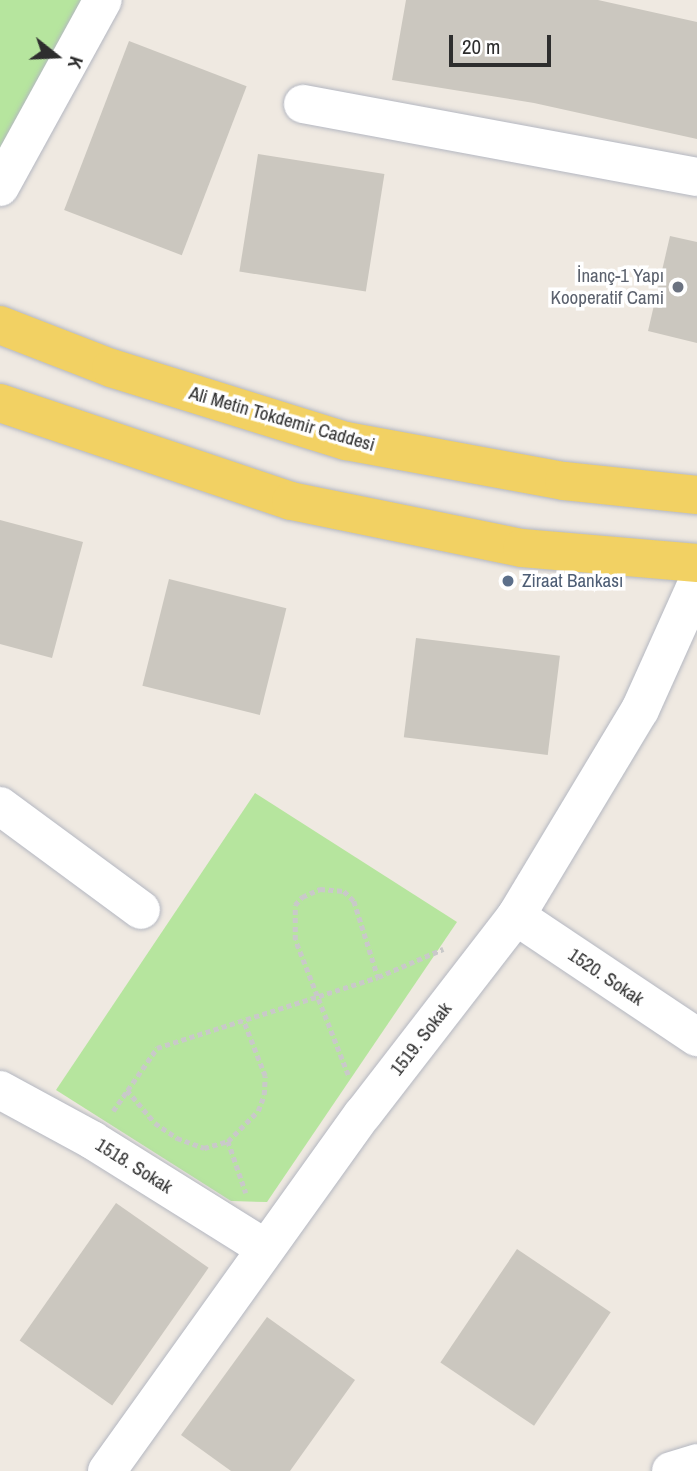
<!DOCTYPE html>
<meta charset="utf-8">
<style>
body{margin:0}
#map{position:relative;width:697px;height:1471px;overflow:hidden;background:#efe9e1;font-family:"Archivo Narrow",sans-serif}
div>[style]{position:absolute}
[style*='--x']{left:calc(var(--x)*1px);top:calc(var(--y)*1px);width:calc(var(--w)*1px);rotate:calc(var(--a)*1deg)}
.green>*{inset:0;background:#b6e59e}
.building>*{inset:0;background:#cbc7bf;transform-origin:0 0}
.path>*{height:4.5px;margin-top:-2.25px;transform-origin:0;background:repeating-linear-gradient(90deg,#c9c9c9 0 5px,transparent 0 8.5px)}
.roads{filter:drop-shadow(0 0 2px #b4b7c1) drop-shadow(0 0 2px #b4b7c1)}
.minor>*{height:38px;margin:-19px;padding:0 19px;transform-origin:19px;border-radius:19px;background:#fff}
.major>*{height:38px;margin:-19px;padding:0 19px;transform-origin:19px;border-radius:19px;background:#f2d163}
.dots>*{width:19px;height:19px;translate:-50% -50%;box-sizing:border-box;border:4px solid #fff;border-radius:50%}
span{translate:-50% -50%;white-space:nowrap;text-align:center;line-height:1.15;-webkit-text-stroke:7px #fff;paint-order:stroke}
.worship-label{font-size:19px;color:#5b616d}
.right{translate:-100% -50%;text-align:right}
.street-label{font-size:19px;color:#2e2e2e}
.service-label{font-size:19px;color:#4e5e75}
.left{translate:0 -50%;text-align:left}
.north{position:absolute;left:21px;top:21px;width:70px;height:70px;-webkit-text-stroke:5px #fff;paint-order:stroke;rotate:108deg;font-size:19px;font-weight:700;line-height:28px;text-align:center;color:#2e2e2e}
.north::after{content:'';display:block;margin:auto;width:24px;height:32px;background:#2e2e2e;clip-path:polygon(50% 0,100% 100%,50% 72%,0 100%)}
.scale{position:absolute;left:449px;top:35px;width:102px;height:32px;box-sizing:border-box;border:4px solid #2e2e2e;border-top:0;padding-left:9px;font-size:21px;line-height:24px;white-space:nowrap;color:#2e2e2e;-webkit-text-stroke:5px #fff;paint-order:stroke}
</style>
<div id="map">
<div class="green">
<div style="clip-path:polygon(0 0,85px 0,0 157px)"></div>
<div style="clip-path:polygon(255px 793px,457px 922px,267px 1202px,231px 1201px,56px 1090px)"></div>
</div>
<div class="building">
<div style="clip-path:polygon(406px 0,598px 0,697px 22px,697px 139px,534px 103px,392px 80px)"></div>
<div style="left:129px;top:41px;width:126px;height:181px;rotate:21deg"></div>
<div style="left:258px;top:154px;width:128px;height:119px;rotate:9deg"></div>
<div style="clip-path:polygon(670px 236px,697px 242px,697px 343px,648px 331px)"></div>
<div style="clip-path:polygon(0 520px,83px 542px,52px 658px,0 644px)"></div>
<div style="left:169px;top:579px;width:121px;height:110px;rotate:14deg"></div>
<div style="left:416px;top:638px;width:145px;height:100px;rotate:7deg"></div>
<div style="left:116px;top:1203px;width:113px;height:168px;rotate:35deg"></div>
<div style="left:517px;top:1249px;width:113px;height:137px;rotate:34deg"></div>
<div style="clip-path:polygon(267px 1317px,355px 1380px,290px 1471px,231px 1471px,181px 1435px)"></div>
</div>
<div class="path">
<div style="--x:348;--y:1075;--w:145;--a:-111.4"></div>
<div style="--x:295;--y:940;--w:35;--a:-90"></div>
<div style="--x:295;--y:905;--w:11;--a:-49"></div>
<div style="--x:302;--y:897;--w:20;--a:-24"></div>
<div style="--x:320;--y:889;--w:24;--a:5"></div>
<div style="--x:344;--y:891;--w:14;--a:45"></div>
<div style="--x:354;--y:901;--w:80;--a:72.5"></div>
<div style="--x:127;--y:1090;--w:43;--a:49.7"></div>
<div style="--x:155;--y:1123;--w:27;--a:34"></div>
<div style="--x:177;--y:1138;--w:29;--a:20"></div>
<div style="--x:204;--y:1148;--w:25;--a:-16"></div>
<div style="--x:228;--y:1141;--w:42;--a:-45"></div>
<div style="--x:258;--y:1111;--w:17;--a:-69"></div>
<div style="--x:264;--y:1095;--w:19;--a:-87"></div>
<div style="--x:265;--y:1076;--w:60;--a:-111.4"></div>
<div style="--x:113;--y:1111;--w:77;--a:-55.1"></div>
<div style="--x:157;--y:1048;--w:232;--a:-17.8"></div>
<div style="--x:378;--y:977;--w:71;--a:-23.3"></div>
<div style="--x:228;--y:1141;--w:55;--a:70.9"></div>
</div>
<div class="roads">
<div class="minor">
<div style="--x:303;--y:104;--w:401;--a:10.5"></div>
<div style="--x:0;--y:187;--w:213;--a:-61.2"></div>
<div style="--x:0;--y:806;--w:175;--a:36.4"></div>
<div style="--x:516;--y:916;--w:218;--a:33.8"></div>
<div style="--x:0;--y:1090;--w:105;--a:28.5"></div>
<div style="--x:92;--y:1140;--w:204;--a:32"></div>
<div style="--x:107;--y:1471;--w:439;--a:-54.4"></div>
<div style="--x:363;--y:1114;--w:250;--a:-52.3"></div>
<div style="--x:516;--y:916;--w:240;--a:-59"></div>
<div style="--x:640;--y:710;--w:139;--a:-65.8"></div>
<div style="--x:671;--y:1471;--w:27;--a:-17"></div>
</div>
<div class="major">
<div style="--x:0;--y:325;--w:119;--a:21.2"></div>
<div style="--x:111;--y:368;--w:246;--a:17.3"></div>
<div style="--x:346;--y:441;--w:222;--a:10.4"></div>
<div style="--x:564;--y:481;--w:134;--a:6"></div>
<div style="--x:0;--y:403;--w:307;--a:18.6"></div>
<div style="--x:291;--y:501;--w:236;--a:11.5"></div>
<div style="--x:522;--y:548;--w:176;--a:4.9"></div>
</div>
</div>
<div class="dots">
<div style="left:678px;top:287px;background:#6b7280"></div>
<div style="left:508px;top:581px;background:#5c6f8a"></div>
</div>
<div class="worship-label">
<span class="right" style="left:664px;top:287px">İnanç-1 Yapı<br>Kooperatif Cami</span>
</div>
<div class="street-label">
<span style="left:282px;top:419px;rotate:16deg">Ali Metin Tokdemir Caddesi</span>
<span style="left:606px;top:977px;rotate:34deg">1520. Sokak</span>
<span style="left:421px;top:1039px;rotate:-52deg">1519. Sokak</span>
<span style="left:134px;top:1166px;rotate:32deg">1518. Sokak</span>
</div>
<div class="service-label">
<span class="left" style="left:522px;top:581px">Ziraat Bankası</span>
</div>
<div class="north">K</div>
<div class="scale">20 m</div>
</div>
